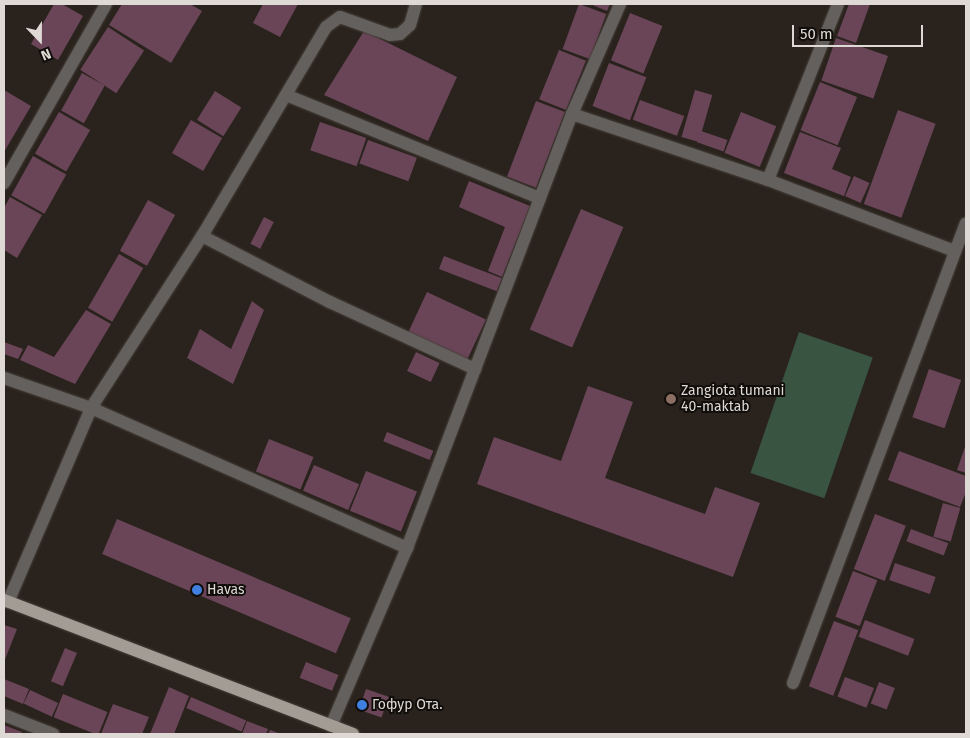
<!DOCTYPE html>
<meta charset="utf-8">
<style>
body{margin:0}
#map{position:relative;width:970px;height:738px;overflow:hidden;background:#2a231d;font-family:"Fira Sans",sans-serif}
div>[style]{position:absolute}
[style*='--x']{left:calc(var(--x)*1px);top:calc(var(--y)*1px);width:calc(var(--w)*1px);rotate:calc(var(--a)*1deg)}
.green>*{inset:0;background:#395542;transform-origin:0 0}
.building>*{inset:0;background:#6a4558;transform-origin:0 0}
.roads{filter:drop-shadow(0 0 1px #47403a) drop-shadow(0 0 1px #47403a)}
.minor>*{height:12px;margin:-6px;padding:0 6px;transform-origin:6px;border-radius:6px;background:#63605d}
.major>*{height:12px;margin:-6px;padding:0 6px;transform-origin:6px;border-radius:6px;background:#a39c95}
.dots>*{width:14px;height:14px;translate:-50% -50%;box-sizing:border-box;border:2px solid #100d0a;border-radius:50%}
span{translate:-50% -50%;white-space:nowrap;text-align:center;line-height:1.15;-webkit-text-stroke:4px #100d0a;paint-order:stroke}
.poi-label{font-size:14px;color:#ded9d5}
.left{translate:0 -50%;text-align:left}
.frame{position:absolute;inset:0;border:5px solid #ded9d5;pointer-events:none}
.north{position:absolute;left:15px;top:15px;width:50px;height:50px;-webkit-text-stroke:4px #100d0a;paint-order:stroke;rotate:158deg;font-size:14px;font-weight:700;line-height:20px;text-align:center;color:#ded9d5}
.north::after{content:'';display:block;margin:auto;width:18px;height:22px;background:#ded9d5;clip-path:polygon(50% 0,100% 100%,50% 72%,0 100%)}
.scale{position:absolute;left:792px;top:25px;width:131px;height:22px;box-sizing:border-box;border:2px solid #ded9d5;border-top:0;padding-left:6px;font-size:15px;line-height:18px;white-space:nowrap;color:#ded9d5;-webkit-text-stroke:4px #100d0a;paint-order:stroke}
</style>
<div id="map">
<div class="green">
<div style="left:799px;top:332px;width:78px;height:149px;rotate:19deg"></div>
</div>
<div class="building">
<div style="clip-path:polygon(54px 4px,62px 4px,83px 16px,58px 60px,31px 44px)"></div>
<div style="clip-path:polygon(122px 4px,190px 4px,202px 11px,171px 63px,109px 25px)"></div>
<div style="clip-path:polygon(263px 4px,298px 4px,280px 37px,253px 23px)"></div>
<div style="left:579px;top:4px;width:29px;height:48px;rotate:20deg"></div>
<div style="clip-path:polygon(590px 4px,610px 4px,607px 11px)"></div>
<div style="clip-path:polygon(849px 4px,870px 4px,856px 43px,837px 36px)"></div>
<div style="left:630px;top:13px;width:35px;height:51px;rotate:22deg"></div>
<div style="left:108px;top:27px;width:43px;height:51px;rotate:33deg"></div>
<div style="clip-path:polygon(364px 31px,457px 77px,428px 141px,324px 95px)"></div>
<div style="left:836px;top:38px;width:55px;height:45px;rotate:19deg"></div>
<div style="left:559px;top:50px;width:29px;height:53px;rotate:22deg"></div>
<div style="left:609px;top:63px;width:40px;height:46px;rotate:21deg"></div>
<div style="left:82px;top:73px;width:26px;height:43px;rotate:29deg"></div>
<div style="left:820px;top:82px;width:40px;height:52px;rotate:22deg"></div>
<div style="clip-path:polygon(4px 90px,31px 106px,4px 152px)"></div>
<div style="left:695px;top:90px;width:18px;height:49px;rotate:16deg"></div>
<div style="left:215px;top:91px;width:31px;height:34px;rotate:32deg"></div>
<div style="left:640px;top:100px;width:47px;height:21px;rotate:20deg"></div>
<div style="left:536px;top:101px;width:31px;height:81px;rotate:21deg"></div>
<div style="left:898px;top:110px;width:40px;height:100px;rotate:20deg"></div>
<div style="left:59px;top:112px;width:36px;height:48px;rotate:30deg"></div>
<div style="left:741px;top:112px;width:38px;height:44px;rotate:22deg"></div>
<div style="left:191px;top:120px;width:36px;height:38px;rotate:30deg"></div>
<div style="left:320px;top:122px;width:49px;height:30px;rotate:19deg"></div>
<div style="left:701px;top:131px;width:28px;height:12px;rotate:19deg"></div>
<div style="clip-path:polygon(800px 132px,841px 148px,832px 169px,851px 177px,844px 196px,784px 173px)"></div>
<div style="left:368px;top:140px;width:52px;height:25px;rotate:20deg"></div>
<div style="left:33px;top:156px;width:38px;height:45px;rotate:29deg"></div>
<div style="left:854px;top:176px;width:17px;height:22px;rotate:24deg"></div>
<div style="clip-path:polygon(469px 181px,530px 206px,502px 277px,488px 271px,505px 227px,459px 207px)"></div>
<div style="clip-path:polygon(10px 197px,42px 215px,17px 258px,4px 250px,4px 208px)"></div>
<div style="left:148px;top:200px;width:31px;height:58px;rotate:29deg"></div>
<div style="left:581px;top:209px;width:46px;height:131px;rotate:23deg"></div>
<div style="left:264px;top:217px;width:11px;height:30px;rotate:27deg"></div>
<div style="left:119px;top:254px;width:28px;height:62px;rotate:30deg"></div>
<div style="left:444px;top:256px;width:62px;height:14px;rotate:21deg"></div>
<div style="left:427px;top:292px;width:65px;height:46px;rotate:25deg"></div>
<div style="clip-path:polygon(252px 301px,264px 310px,233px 384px,187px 358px,200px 329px,231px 349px)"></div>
<div style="clip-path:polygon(86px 310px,111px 324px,75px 384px,20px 360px,28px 345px,54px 357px)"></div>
<div style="clip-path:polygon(4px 342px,23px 349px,18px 359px,4px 354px)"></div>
<div style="left:416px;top:352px;width:26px;height:21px;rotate:25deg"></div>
<div style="left:929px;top:369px;width:34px;height:51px;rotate:19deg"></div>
<div style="clip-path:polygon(588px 386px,633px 402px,605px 478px,705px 514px,715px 487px,760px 503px,733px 577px,477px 484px,494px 437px,561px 461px)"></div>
<div style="left:387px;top:432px;width:50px;height:10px;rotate:22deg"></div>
<div style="left:269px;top:439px;width:48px;height:35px;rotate:22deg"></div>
<div style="clip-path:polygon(966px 444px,966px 473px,957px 470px)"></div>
<div style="clip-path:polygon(899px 451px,966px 476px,966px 492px,960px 507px,888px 480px)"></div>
<div style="left:314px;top:465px;width:49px;height:28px;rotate:23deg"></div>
<div style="left:366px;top:471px;width:55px;height:43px;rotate:22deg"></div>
<div style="left:943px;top:503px;width:18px;height:35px;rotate:16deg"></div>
<div style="left:875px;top:514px;width:33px;height:59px;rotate:21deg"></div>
<div style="left:117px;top:519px;width:254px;height:38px;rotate:23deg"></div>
<div style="left:911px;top:529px;width:40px;height:13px;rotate:21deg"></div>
<div style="left:895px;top:563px;width:43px;height:18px;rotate:19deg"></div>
<div style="left:853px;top:571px;width:26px;height:49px;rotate:21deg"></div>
<div style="left:865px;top:620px;width:53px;height:18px;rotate:21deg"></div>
<div style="left:834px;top:621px;width:26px;height:70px;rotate:21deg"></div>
<div style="clip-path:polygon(4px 625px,17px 629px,4px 662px)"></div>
<div style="left:65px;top:648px;width:13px;height:36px;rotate:23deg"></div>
<div style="left:306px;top:662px;width:35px;height:17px;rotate:22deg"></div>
<div style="left:845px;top:677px;width:31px;height:21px;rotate:21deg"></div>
<div style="clip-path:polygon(4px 679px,29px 689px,23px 704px,4px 696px)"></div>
<div style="left:879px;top:682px;width:17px;height:23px;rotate:21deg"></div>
<div style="clip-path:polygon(169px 687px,189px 696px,174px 734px,150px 734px)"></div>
<div style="left:366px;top:689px;width:24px;height:22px;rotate:19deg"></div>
<div style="left:30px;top:690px;width:31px;height:15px;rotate:25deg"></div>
<div style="left:63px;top:694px;width:48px;height:25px;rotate:22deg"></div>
<div style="left:191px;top:697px;width:60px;height:12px;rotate:23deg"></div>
<div style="clip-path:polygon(113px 704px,149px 717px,142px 734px,101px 734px)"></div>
<div style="clip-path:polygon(247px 721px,268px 729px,266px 734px,242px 734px)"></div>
<div style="clip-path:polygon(4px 725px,22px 732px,21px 734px,4px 734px)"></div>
<div style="clip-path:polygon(270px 730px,281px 734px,268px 734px)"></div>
</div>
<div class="roads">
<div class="minor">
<div style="--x:286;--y:95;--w:274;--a:22.1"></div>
<div style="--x:572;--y:114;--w:207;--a:18.6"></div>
<div style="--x:768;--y:180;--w:200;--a:20.8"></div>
<div style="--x:768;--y:180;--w:189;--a:-68.3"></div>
<div style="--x:4;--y:183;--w:206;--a:-60.3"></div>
<div style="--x:202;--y:236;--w:144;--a:27.3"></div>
<div style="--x:330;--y:302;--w:160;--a:24.8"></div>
<div style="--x:4;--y:378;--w:92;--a:19"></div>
<div style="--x:91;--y:408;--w:346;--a:23.9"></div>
<div style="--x:8;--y:602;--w:211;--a:-66.8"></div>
<div style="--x:91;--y:408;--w:205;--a:-57.2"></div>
<div style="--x:202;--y:236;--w:243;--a:-59.3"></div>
<div style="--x:326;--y:27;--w:17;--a:-36"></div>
<div style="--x:340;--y:17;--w:53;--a:19.8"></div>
<div style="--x:390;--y:35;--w:10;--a:-6"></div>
<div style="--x:400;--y:34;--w:13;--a:-42"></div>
<div style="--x:410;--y:25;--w:22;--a:-74"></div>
<div style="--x:793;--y:683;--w:491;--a:-69.4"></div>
<div style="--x:4;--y:715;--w:53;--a:21.2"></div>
<div style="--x:331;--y:726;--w:194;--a:-66.9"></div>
<div style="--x:407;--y:548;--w:464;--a:-69.2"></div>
<div style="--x:572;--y:114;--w:120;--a:-66.4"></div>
</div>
<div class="major">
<div style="--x:4;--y:600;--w:374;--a:21"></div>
</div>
</div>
<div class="dots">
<div style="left:671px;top:399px;background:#8d6e63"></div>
<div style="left:197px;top:590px;background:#3f7fe0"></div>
<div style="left:362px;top:705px;background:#3f7fe0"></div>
</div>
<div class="poi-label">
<span class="left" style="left:681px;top:399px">Zangiota tumani<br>40-maktab</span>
<span class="left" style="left:207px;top:590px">Havas</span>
<span class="left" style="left:372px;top:705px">Гофур Ота.</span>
</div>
<div class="frame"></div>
<div class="north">N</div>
<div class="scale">50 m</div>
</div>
